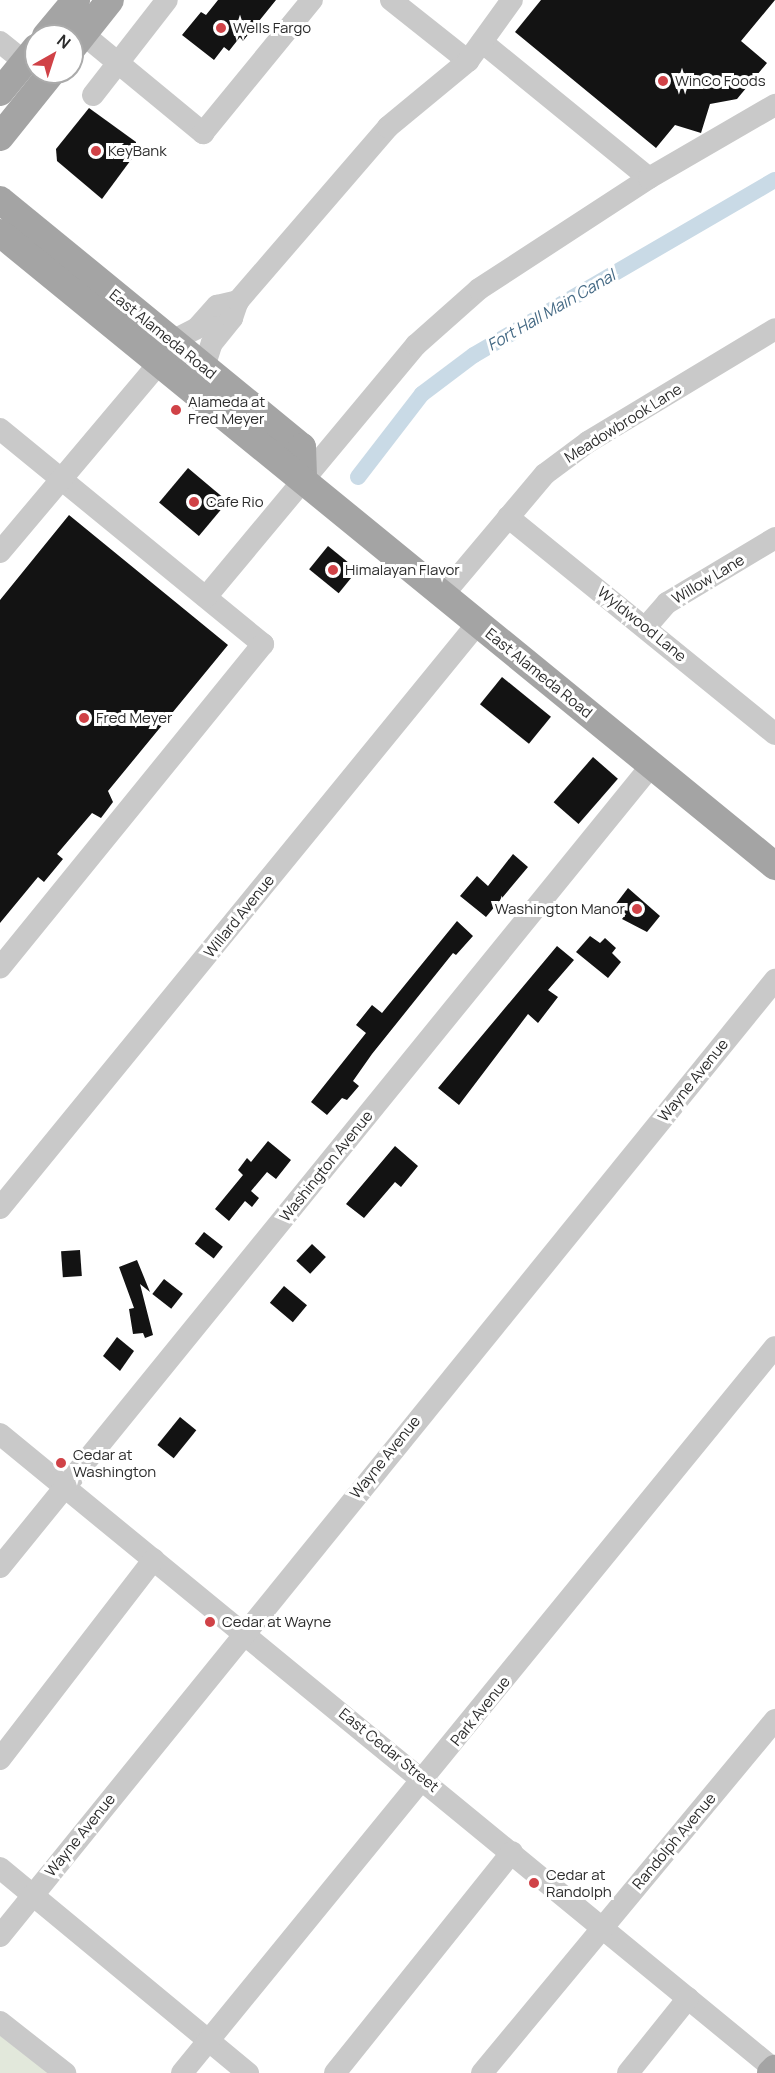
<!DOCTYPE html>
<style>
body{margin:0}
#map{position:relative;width:775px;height:2073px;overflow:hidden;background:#fff;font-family:Manrope,sans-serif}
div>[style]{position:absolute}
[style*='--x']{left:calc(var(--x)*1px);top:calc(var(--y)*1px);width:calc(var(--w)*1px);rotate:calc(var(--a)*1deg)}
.green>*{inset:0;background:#e2e8db}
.canal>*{height:16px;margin:-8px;padding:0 8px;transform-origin:8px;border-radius:8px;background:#c9dae6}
.building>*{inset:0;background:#131313;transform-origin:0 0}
.minor>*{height:22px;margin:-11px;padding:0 11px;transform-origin:11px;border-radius:11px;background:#c9c9c9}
.major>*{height:28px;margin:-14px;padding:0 14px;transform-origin:14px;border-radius:14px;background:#a4a4a4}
.dots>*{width:16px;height:16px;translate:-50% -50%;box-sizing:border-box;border:3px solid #fff;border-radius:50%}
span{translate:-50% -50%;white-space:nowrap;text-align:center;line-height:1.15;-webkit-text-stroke:6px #fff;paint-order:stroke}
.poi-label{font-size:15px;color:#2c2c2c}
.left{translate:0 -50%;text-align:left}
.right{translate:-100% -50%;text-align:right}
.street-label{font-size:15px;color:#2c2c2c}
.water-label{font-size:16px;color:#446984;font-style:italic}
.north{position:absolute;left:24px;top:24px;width:60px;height:60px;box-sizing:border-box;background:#fff;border:2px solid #ababab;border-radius:50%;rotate:39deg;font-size:16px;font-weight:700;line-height:24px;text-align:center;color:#2c2c2c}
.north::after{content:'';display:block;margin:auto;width:21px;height:27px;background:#d04247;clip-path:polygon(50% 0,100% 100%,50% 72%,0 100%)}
</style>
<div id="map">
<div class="green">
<div style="clip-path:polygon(0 2029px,53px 2073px,0 2073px)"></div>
</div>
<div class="canal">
<div style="--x:358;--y:477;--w:105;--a:-52.4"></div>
<div style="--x:422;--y:394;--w:65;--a:-36.9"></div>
<div style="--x:474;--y:355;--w:348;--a:-30.2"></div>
</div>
<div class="building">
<div style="clip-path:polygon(218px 0,276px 0,243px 41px,240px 37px,229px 51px,224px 47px,214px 60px,182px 35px,201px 12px,206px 15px)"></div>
<div style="clip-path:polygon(541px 0,775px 0,741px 41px,767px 63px,737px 99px,710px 104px,701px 133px,675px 125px,656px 148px,515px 32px)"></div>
<div style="clip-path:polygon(89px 108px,136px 142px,136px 153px,102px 199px,57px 161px,56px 149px)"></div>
<div style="left:188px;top:468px;width:52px;height:45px;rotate:40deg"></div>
<div style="clip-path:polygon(69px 515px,228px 645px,108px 791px,113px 802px,101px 818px,92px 813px,57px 854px,63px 859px,44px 882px,38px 877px,0 923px,0 600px)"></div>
<div style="left:328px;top:546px;width:38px;height:30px;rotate:39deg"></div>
<div style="left:502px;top:677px;width:63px;height:35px;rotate:39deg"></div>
<div style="left:593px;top:757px;width:33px;height:60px;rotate:41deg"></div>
<div style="clip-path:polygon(513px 854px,528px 867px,486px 917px,460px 896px,477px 876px,488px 886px)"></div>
<div style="clip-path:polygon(628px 888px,660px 916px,647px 932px,622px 919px,626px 914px,615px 905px)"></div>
<div style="clip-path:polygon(457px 921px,473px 936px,456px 955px,453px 953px,372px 1054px,353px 1081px,359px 1086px,347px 1100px,342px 1098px,327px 1115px,311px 1102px,366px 1033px,356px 1025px,372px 1005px,382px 1013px)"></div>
<div style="clip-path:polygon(590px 936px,600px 943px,605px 938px,616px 948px,612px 953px,621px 962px,608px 978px,576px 952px)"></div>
<div style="clip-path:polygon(557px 946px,574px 960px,548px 990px,558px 997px,538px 1023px,528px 1014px,459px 1105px,438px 1088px)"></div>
<div style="clip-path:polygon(268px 1141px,291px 1160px,276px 1179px,267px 1172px,251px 1191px,259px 1198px,252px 1207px,245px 1201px,229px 1221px,215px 1209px,243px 1175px,238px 1170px,247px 1158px,251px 1162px)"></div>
<div style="clip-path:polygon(395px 1146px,418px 1166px,401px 1187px,395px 1182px,364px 1218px,346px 1204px)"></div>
<div style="left:204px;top:1232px;width:24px;height:15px;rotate:38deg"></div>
<div style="left:312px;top:1244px;width:19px;height:23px;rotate:43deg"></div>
<div style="left:80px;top:1250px;width:26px;height:19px;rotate:86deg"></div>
<div style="clip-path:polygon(137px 1260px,150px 1292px,140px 1284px,153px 1335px,145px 1338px,143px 1333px,133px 1334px,129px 1309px,134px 1308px,119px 1267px)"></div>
<div style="left:164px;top:1279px;width:24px;height:19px;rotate:38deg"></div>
<div style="left:284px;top:1286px;width:30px;height:22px;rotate:40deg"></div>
<div style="clip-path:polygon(117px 1337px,134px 1351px,120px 1371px,103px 1356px)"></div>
<div style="left:180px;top:1417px;width:21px;height:36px;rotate:39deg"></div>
</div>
<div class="minor">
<div style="--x:391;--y:0;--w:98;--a:38.4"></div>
<div style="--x:83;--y:34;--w:156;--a:39.5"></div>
<div style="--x:203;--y:133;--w:172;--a:-50.7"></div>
<div style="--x:0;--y:42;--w:32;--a:39"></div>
<div style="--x:482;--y:42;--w:215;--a:39.2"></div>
<div style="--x:93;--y:95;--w:120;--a:-52.1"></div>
<div style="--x:172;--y:341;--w:28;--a:-27"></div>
<div style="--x:197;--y:328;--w:30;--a:-48"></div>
<div style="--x:217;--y:306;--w:22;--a:-13"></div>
<div style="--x:204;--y:367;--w:25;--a:-72"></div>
<div style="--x:212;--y:343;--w:32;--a:-51"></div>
<div style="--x:232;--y:318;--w:18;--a:-71"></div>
<div style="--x:238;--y:301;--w:230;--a:-49.2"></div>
<div style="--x:388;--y:127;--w:104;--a:-39.5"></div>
<div style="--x:468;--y:61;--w:75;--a:-54.2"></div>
<div style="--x:0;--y:429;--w:340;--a:39.3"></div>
<div style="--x:263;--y:644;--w:417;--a:129.1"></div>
<div style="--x:508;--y:517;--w:344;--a:39.1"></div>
<div style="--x:0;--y:552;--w:248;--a:-49.9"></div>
<div style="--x:443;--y:595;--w:158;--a:-49.9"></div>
<div style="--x:545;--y:474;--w:54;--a:-36.7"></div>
<div style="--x:588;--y:442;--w:218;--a:-31.1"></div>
<div style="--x:206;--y:597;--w:328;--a:-50.2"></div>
<div style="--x:416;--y:345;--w:84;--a:-41.6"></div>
<div style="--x:479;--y:289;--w:203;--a:-33.1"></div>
<div style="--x:649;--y:178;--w:146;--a:-30.1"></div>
<div style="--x:646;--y:627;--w:32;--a:-49"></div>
<div style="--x:667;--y:603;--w:126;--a:-31"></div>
<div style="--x:0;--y:1208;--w:755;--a:-50.75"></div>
<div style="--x:0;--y:1434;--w:1001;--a:39.37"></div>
<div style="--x:0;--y:1567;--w:1032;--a:-50.9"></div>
<div style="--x:0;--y:1759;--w:252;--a:-52.4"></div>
<div style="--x:0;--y:1868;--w:322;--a:39.6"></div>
<div style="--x:0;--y:1936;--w:1231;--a:-50.97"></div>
<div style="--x:0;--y:2022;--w:83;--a:38.1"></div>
<div style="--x:182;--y:2073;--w:937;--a:-50.76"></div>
<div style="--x:335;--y:2073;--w:283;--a:-51.3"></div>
<div style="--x:482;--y:2073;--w:459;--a:-50.3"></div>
<div style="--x:628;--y:2073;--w:96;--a:-51.3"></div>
</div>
<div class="major">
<div style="--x:46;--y:36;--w:47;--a:-50.2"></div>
<div style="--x:72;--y:48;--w:61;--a:-51.6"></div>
<div style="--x:0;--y:92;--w:57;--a:-50.7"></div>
<div style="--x:0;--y:137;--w:83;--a:-51.3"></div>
<div style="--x:0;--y:200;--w:390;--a:39.3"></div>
<div style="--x:302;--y:447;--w:32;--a:88"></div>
<div style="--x:0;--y:233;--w:1001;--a:39.24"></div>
<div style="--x:771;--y:2073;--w:6;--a:-45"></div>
</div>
<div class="dots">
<div style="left:221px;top:28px;background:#d04247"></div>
<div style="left:663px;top:81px;background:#d04247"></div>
<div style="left:96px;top:151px;background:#d04247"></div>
<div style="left:176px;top:410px;background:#d04247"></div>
<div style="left:194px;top:502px;background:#d04247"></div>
<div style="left:333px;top:570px;background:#d04247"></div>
<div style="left:84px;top:718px;background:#d04247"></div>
<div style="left:637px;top:909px;background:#d04247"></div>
<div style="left:61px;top:1463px;background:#d04247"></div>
<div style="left:210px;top:1622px;background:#d04247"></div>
<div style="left:534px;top:1883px;background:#d04247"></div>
</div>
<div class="poi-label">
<span class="left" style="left:233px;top:28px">Wells Fargo</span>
<span class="left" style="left:675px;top:81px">WinCo Foods</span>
<span class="left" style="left:108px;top:151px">KeyBank</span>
<span class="left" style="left:188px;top:410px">Alameda at<br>Fred Meyer</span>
<span class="left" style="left:206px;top:502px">Cafe Rio</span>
<span class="left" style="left:345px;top:570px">Himalayan Flavor</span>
<span class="left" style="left:96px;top:718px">Fred Meyer</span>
<span class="right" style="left:625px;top:909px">Washington Manor</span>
<span class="left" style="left:73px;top:1463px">Cedar at<br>Washington</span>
<span class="left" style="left:222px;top:1622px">Cedar at Wayne</span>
<span class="left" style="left:546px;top:1883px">Cedar at<br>Randolph</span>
</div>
<div class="street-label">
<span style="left:163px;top:334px;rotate:39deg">East Alameda Road</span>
<span style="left:623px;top:423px;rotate:-32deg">Meadowbrook Lane</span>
<span style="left:708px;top:579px;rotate:-31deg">Willow Lane</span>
<span style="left:642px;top:624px;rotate:39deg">Wyldwood Lane</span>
<span style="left:539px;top:673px;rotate:39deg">East Alameda Road</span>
<span style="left:239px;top:916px;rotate:-51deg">Willard Avenue</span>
<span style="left:693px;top:1080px;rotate:-51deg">Wayne Avenue</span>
<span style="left:326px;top:1166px;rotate:-51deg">Washington Avenue</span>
<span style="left:385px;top:1457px;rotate:-51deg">Wayne Avenue</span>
<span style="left:480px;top:1711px;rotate:-51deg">Park Avenue</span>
<span style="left:389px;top:1750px;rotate:39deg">East Cedar Street</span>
<span style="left:80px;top:1835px;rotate:-51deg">Wayne Avenue</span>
<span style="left:674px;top:1841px;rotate:-50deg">Randolph Avenue</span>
</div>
<div class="water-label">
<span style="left:551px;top:310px;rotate:-30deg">Fort Hall Main Canal</span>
</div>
<div class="north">N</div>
</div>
